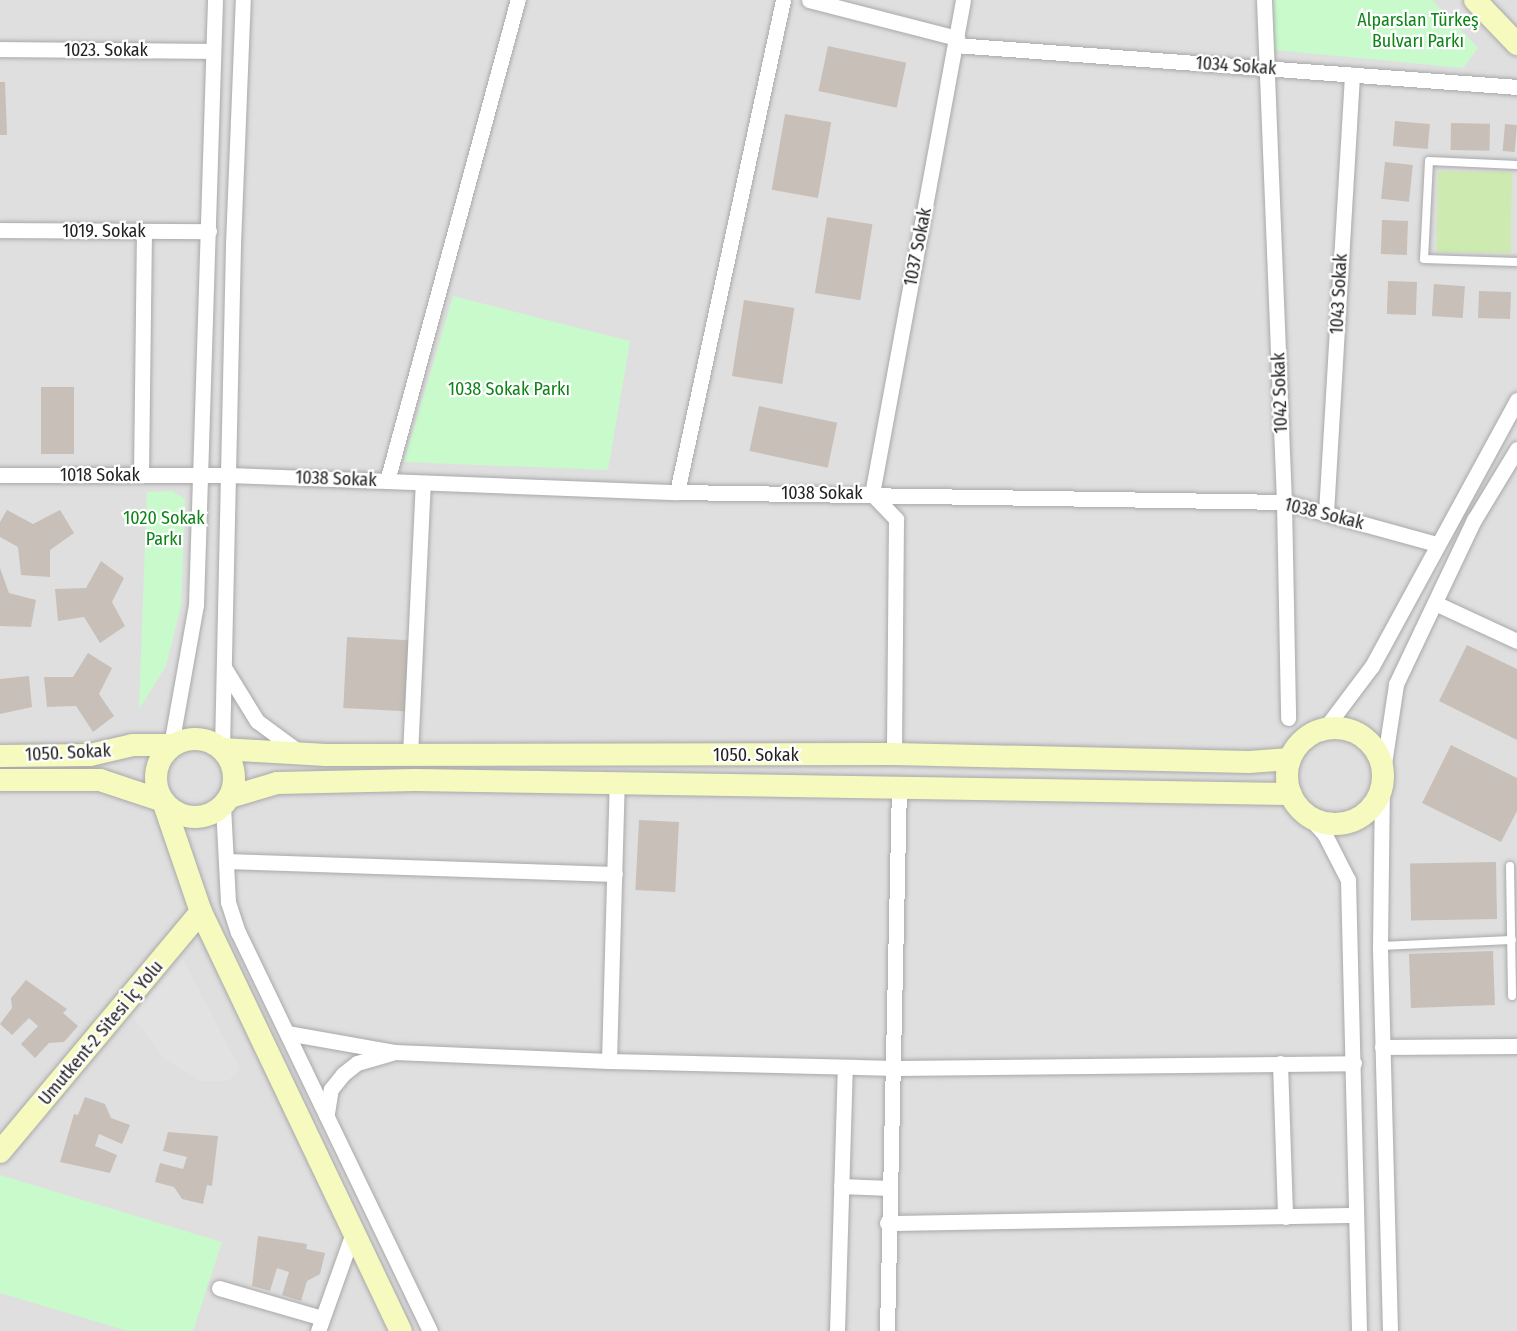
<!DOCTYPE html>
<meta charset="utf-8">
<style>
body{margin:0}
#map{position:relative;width:1517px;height:1331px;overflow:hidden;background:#f2efe9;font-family:"Fira Sans Condensed",sans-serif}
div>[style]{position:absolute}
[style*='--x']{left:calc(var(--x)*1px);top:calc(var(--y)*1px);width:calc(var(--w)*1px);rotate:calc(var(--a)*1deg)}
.residential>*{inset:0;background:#e0dfdf;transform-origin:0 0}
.grass>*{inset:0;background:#cdebb0;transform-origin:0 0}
.park>*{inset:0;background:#c8facc}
.parking>*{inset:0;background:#e2e2e2}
.building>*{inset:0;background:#c7bfb8;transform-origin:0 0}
.roads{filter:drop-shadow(0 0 2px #a9a9a9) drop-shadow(0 0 2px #a9a9a9)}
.lane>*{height:8px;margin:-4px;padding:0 4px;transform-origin:4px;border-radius:4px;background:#fff}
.street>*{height:15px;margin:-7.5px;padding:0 7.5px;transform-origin:7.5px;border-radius:7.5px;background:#fff}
.secondary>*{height:22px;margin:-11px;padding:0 11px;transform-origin:11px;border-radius:11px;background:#f7fabf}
.secondary>.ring{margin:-11px;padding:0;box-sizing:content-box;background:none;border:22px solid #f7fabf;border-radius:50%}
span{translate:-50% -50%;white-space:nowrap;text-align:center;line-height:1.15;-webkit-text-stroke:4.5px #fff;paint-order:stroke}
.park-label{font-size:18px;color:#0c8416}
.street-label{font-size:18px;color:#222}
</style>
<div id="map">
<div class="residential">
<div style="left:0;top:0;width:1517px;height:1331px"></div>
</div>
<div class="grass">
<div style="left:1438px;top:171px;width:74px;height:81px;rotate:1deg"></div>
</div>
<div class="park">
<div style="clip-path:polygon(1273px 0,1432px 0,1478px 48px,1463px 68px,1275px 50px)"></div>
<div style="clip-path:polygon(453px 296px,630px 341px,608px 470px,404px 462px)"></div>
<div style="clip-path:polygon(172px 491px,185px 499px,181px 606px,166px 666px,139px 709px,147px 492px)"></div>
<div style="clip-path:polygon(0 1175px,222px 1242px,193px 1331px,128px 1331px,0 1293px)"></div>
</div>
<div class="parking">
<div style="clip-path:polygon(183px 959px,240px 1069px,228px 1081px,200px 1081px,163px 1058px,132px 1015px)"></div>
</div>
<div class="building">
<div style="left:828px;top:46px;width:80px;height:46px;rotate:12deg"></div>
<div style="clip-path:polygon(0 82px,5px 82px,7px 135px,0 135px)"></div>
<div style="left:785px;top:114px;width:47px;height:77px;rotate:10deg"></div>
<div style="left:1395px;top:121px;width:35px;height:25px;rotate:5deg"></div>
<div style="left:1451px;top:123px;width:39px;height:27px;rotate:1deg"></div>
<div style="left:1505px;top:124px;width:12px;height:27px;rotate:5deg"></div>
<div style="left:1385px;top:162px;width:28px;height:37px;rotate:6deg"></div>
<div style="left:827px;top:217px;width:46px;height:77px;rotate:9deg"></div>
<div style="left:1382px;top:220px;width:26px;height:34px;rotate:2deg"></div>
<div style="left:1388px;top:281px;width:29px;height:33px;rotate:2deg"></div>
<div style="left:1434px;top:284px;width:31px;height:32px;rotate:4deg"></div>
<div style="left:1479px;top:291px;width:32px;height:27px;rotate:2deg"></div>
<div style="left:744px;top:300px;width:51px;height:77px;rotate:9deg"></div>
<div style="left:74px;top:387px;width:67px;height:33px;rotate:90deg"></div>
<div style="left:759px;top:406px;width:80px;height:46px;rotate:12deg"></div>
<div style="clip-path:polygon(7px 510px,33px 524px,60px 510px,74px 533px,50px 550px,50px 577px,21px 575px,18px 547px,0 537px,0 522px)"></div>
<div style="clip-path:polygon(101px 561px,124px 578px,112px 602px,125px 626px,100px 643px,84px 617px,58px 621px,55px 589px,86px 588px)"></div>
<div style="clip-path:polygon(0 568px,9px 593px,36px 600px,31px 627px,0 626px)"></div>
<div style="left:347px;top:637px;width:67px;height:71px;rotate:3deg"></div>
<div style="clip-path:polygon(1467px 645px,1517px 669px,1517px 740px,1439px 701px)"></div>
<div style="clip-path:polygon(88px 653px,112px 668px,99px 694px,114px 716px,93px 732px,76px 706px,47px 707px,44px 677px,73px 677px)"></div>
<div style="clip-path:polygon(29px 676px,32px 707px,0 714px,0 679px)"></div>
<div style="clip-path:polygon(1451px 745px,1517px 778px,1517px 811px,1501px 842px,1422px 803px)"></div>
<div style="left:639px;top:820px;width:40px;height:70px;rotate:3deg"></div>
<div style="left:1496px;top:862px;width:57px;height:86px;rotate:89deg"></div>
<div style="left:1493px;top:951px;width:54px;height:84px;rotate:88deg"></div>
<div style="clip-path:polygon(26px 980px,67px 1009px,63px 1013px,78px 1026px,64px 1042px,49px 1043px,35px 1058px,21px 1044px,38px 1026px,29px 1018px,12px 1035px,0 1024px,12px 1008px,11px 998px)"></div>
<div style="clip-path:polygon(85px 1097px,105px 1104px,111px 1118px,130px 1125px,122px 1144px,99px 1134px,95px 1146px,117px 1155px,110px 1173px,60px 1162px,74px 1114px,78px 1115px)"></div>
<div style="clip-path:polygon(168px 1132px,218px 1136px,212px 1186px,207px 1185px,203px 1204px,182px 1199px,174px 1187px,155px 1182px,160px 1163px,183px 1169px,187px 1157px,163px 1151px)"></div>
<div style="clip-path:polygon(258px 1236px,307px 1244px,306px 1249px,325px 1253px,320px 1274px,307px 1281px,301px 1301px,282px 1295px,289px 1272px,277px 1268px,270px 1291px,252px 1286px)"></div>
</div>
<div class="roads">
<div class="lane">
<div style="--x:1517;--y:165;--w:88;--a:-177.4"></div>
<div style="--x:1429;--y:161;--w:98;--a:92.9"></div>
<div style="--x:1424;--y:259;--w:93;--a:1.8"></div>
<div style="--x:1510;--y:866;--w:130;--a:89.1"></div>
<div style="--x:1380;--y:946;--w:132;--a:-2.6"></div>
</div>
<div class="street">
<div style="--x:809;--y:0;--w:153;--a:14.4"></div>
<div style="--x:1264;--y:0;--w:502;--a:87.72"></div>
<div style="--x:1284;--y:502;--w:216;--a:88.9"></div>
<div style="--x:955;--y:45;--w:564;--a:4.27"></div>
<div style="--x:0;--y:49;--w:213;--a:0.5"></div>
<div style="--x:0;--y:230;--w:209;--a:0.3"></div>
<div style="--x:0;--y:475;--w:229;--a:0"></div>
<div style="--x:229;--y:475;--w:448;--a:2.2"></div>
<div style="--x:677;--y:492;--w:607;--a:0.94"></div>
<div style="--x:1284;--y:502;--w:159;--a:15.4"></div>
<div style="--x:141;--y:475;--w:244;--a:-89.3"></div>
<div style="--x:387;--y:481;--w:499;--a:-74.8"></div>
<div style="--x:677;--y:492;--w:503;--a:-77.84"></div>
<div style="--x:872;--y:494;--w:502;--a:-79.56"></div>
<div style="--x:872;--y:494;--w:35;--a:46"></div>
<div style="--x:896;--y:519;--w:235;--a:90.5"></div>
<div style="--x:1326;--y:513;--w:439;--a:-86.6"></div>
<div style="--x:1435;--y:603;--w:90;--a:24.9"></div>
<div style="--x:225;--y:669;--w:61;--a:58.4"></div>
<div style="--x:257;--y:721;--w:52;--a:36.4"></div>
<div style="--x:1323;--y:731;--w:81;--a:-53"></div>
<div style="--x:1372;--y:666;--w:303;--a:-61.4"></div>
<div style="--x:171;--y:745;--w:142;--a:-79.9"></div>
<div style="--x:196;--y:605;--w:605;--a:-88.2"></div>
<div style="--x:222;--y:749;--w:505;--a:-88.75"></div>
<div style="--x:233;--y:244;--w:244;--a:-87.7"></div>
<div style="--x:410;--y:755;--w:272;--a:-87.3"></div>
<div style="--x:223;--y:806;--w:96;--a:87"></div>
<div style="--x:228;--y:902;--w:32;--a:72"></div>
<div style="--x:238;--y:932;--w:443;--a:64.3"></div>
<div style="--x:1309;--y:817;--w:24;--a:48"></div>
<div style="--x:1325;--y:835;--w:51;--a:62.9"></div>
<div style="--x:1348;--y:880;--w:451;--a:88.6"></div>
<div style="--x:226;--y:861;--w:389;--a:1.9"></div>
<div style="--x:287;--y:1033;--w:110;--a:10"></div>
<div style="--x:395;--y:1052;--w:214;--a:2.4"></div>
<div style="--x:609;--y:1061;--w:286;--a:1.4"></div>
<div style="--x:895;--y:1068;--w:459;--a:-0.6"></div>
<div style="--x:1382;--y:1047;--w:135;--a:-0.4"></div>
<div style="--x:609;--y:1061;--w:279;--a:-88.4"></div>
<div style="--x:1280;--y:1063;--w:154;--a:88.1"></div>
<div style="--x:327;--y:1113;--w:24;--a:-81"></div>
<div style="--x:331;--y:1089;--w:19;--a:-51"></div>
<div style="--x:343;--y:1074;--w:18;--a:-38"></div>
<div style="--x:357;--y:1063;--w:36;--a:-16"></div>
<div style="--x:841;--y:1186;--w:48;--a:2.4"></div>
<div style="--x:887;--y:1223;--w:469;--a:-1"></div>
<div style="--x:219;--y:1288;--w:107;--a:16.2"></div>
<div style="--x:318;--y:1331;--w:107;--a:-70.4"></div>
<div style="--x:837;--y:1331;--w:264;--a:-88.3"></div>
<div style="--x:887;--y:1331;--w:546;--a:-88.74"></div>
<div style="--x:1390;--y:1331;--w:385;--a:-91.5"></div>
<div style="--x:1380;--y:946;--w:169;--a:-89.3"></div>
<div style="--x:1382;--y:777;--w:94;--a:-81.4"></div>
<div style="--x:1396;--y:684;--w:182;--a:-64.6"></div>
<div style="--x:1474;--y:520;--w:83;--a:-58.8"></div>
</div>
<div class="secondary">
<div style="--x:1475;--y:0;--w:61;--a:46.3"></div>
<div class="ring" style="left:1287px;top:728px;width:74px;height:74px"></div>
<div class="ring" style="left:156px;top:739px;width:56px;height:56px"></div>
<div style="--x:222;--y:749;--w:104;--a:3.3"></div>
<div style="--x:326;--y:755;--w:568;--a:-0.1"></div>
<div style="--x:894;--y:754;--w:355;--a:1.3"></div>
<div style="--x:1249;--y:762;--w:41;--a:-4.2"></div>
<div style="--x:0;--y:756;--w:90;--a:-0.6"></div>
<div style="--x:90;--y:755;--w:44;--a:-13.1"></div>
<div style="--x:133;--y:745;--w:38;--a:0"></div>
<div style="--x:0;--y:780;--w:100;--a:0"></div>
<div style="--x:100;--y:780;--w:66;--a:18.4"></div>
<div style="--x:163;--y:801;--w:117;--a:71.1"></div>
<div style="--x:201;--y:912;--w:464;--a:64.5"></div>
<div style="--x:230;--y:797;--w:49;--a:-16.6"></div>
<div style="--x:277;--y:783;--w:138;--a:-1.2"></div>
<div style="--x:415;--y:780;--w:876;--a:0.92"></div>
<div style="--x:0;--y:1152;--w:313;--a:-50.1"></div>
</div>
</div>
<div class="park-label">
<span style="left:1418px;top:31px">Alparslan Türkeş<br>Bulvarı Parkı</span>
<span style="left:509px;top:389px">1038 Sokak Parkı</span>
<span style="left:164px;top:529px">1020 Sokak<br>Parkı</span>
</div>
<div class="street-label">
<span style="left:106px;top:50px">1023. Sokak</span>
<span style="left:1236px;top:66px;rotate:4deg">1034 Sokak</span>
<span style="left:104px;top:231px">1019. Sokak</span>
<span style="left:918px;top:247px;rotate:-79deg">1037 Sokak</span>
<span style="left:1339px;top:294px;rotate:-87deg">1043 Sokak</span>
<span style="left:1280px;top:393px;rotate:-92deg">1042 Sokak</span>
<span style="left:100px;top:475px">1018 Sokak</span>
<span style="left:336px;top:479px;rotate:2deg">1038 Sokak</span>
<span style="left:822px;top:493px">1038 Sokak</span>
<span style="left:1324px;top:514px;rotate:14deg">1038 Sokak</span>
<span style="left:68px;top:753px;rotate:-3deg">1050. Sokak</span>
<span style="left:756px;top:755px">1050. Sokak</span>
<span style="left:101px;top:1033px;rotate:-50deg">Umutkent-2 Sitesi İç Yolu</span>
</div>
</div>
